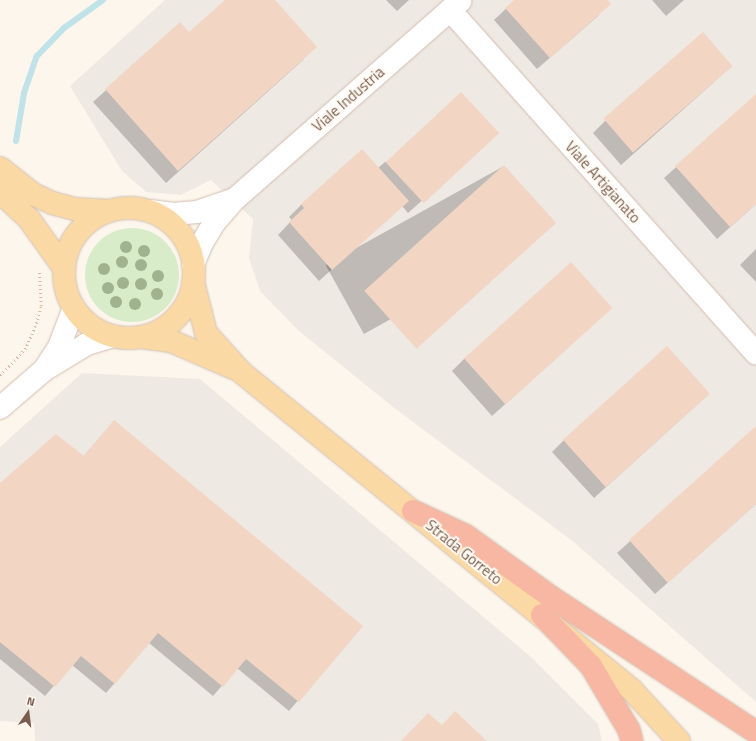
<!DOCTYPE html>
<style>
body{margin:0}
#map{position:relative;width:756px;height:741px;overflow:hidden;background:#fdf6ec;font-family:"Titillium Web",sans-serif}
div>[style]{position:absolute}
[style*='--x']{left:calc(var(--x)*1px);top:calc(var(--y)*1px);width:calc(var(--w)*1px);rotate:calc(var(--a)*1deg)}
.industrial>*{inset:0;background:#efe9e4}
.green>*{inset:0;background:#d8ecc9}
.round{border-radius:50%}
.shadow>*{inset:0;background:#0003;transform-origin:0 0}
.stream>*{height:6px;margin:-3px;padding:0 3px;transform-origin:3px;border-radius:3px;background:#bfe3e8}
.building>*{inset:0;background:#f3d5c3;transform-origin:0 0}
.path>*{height:2.5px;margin-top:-1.25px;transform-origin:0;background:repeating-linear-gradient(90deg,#d9b8a5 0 1px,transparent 0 4px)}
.roads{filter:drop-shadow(0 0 1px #d1beb0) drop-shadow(0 0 1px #d1beb0)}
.minor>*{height:22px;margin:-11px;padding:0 11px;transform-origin:11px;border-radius:11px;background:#fff}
.major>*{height:22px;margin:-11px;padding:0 11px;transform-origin:11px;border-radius:11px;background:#fbd9a5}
.major>.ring{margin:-11px;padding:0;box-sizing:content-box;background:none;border:22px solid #fbd9a5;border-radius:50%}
.highway>*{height:22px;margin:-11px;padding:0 11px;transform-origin:11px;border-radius:11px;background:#f7b7a3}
.trees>*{width:12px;height:12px;margin:-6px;border-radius:50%;background:#a0b28e}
span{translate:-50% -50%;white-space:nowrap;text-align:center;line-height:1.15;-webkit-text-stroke:4px #fffaf3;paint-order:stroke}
.street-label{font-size:15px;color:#7a5c4d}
.north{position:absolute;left:8px;top:693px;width:40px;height:40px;-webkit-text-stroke:3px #fffaf3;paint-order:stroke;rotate:14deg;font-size:11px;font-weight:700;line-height:16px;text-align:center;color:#7a5c4d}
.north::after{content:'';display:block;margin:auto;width:14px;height:18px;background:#7a5c4d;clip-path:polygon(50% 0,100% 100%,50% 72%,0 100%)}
</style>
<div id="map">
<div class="industrial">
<div style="clip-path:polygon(165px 0,756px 0,756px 702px,575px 543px,393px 407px,299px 331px,260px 291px,249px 258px,253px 219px,211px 180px,181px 195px,146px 192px,122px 171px,70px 86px)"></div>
<div style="clip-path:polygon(82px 373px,200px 379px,531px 657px,598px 724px,602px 741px,35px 741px,34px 723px,0 721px,0 447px)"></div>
</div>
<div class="green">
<div class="round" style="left:85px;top:228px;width:94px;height:94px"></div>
</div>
<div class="shadow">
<div style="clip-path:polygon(226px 0,274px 0,304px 59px,166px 183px,93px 102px,180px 23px,189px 33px)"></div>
<div style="clip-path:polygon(386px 0,409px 0,397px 11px)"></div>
<div style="clip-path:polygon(515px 0,606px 0,598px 16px,537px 69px,494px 20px)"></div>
<div style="clip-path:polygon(652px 0,684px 0,666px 16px)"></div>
<div style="clip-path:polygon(732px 66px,621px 165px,593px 133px,605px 121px)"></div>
<div style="clip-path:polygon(756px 95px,756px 204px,717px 239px,664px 178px)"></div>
<div style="clip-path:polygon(485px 145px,408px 213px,402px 206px,319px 281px,278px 235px,292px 220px,289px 217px,301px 205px,362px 150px,378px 168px,385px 162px)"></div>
<div style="left:504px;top:166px;width:79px;height:204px;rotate:61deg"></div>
<div style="clip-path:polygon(756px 249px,756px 282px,740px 265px)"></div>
<div style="clip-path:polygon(611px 308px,492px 416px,452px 371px,464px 359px)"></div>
<div style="clip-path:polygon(709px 394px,594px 498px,552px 452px,564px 440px)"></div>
<div style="clip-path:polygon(114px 421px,361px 626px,289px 711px,237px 668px,213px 696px,149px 643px,106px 693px,72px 665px,45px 696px,0 659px,0 484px,83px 457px)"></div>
<div style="clip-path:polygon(756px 428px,756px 504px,655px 594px,617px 553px)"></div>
</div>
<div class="stream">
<div style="--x:16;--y:141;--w:49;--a:-80.5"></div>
<div style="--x:24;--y:93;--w:39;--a:-71"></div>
<div style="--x:37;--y:56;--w:39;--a:-46"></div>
<div style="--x:64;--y:28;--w:48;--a:-35.7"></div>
</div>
<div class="building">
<div style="clip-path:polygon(225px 0,275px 0,317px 47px,178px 171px,105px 89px,180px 22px,189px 32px)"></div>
<div style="clip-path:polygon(514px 0,608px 0,611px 4px,550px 58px,505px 8px)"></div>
<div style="left:703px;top:32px;width:45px;height:132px;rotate:49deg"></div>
<div style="left:461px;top:92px;width:56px;height:103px;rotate:47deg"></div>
<div style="clip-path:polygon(756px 94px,756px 204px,730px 227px,675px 166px)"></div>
<div style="clip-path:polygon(362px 149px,409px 201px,332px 270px,289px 222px,304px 208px,301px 204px)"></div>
<div style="left:504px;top:165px;width:78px;height:188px;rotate:48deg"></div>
<div style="left:571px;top:262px;width:62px;height:144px;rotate:48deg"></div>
<div style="left:667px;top:346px;width:64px;height:140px;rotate:48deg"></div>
<div style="clip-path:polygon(114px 420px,363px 626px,299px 702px,246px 659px,223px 687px,158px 633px,115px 684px,81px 656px,55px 687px,0 642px,0 483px,56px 434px,84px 456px)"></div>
<div style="clip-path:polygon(756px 426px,756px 504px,668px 583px,629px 540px)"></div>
<div style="clip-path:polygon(455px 711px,487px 741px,401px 741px,428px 713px,442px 725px)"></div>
</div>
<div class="path">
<div style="--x:0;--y:375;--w:36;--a:-46"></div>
<div style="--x:25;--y:349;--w:24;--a:-66"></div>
<div style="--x:35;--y:327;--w:22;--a:-74"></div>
<div style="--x:41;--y:306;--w:35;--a:-93"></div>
</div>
<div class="roads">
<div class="minor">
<div style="--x:450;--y:10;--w:460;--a:48.3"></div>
<div style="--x:150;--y:211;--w:24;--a:7"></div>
<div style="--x:174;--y:214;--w:23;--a:-5"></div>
<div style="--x:197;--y:212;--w:39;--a:-19"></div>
<div style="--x:193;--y:265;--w:24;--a:-68"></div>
<div style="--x:202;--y:243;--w:23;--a:-59"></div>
<div style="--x:214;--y:223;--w:32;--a:-49"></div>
<div style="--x:235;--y:199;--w:300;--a:-41.3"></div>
<div style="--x:46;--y:367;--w:24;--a:-57"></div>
<div style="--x:59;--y:347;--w:42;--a:-69"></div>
<div style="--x:0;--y:408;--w:58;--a:-40.8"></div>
<div style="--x:44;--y:370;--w:50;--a:-31.2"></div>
<div style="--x:87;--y:344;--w:27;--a:-17"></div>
</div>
<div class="major">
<div style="--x:0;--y:168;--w:42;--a:38.2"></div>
<div style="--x:33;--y:194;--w:21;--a:25"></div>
<div style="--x:52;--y:203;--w:23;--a:15"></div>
<div style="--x:74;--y:209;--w:34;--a:3"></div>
<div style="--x:0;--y:192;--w:40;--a:43"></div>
<div style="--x:29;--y:219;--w:60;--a:54.5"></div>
<div class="ring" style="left:64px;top:208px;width:108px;height:108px"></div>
<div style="--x:193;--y:282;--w:53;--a:75.7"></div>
<div style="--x:206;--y:333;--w:52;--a:48.1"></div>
<div style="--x:241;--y:372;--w:503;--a:39.1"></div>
<div style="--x:631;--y:689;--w:71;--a:47.3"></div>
<div style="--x:141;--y:337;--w:30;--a:8"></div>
<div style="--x:171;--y:341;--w:68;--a:23.5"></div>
</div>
<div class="highway">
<div style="--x:413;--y:511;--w:57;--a:24.8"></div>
<div style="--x:465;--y:535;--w:106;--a:35.8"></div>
<div style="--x:551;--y:597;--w:245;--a:33.4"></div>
<div style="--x:542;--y:615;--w:71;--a:46.1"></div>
<div style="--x:591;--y:666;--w:74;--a:59.3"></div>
<div style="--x:629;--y:730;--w:11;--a:75"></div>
</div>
</div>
<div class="trees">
<div style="left:126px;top:247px"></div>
<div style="left:144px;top:251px"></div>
<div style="left:122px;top:262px"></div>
<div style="left:141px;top:265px"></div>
<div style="left:104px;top:269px"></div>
<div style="left:158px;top:276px"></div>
<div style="left:123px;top:283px"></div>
<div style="left:141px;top:284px"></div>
<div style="left:108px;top:288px"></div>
<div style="left:157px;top:294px"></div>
<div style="left:116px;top:302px"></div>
<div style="left:135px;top:304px"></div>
</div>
<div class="street-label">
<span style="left:348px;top:99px;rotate:-41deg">Viale Industria</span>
<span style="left:603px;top:182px;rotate:48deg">Viale Artigianato</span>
<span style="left:464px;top:552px;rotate:39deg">Strada Gorreto</span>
</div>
<div class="north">N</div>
</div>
